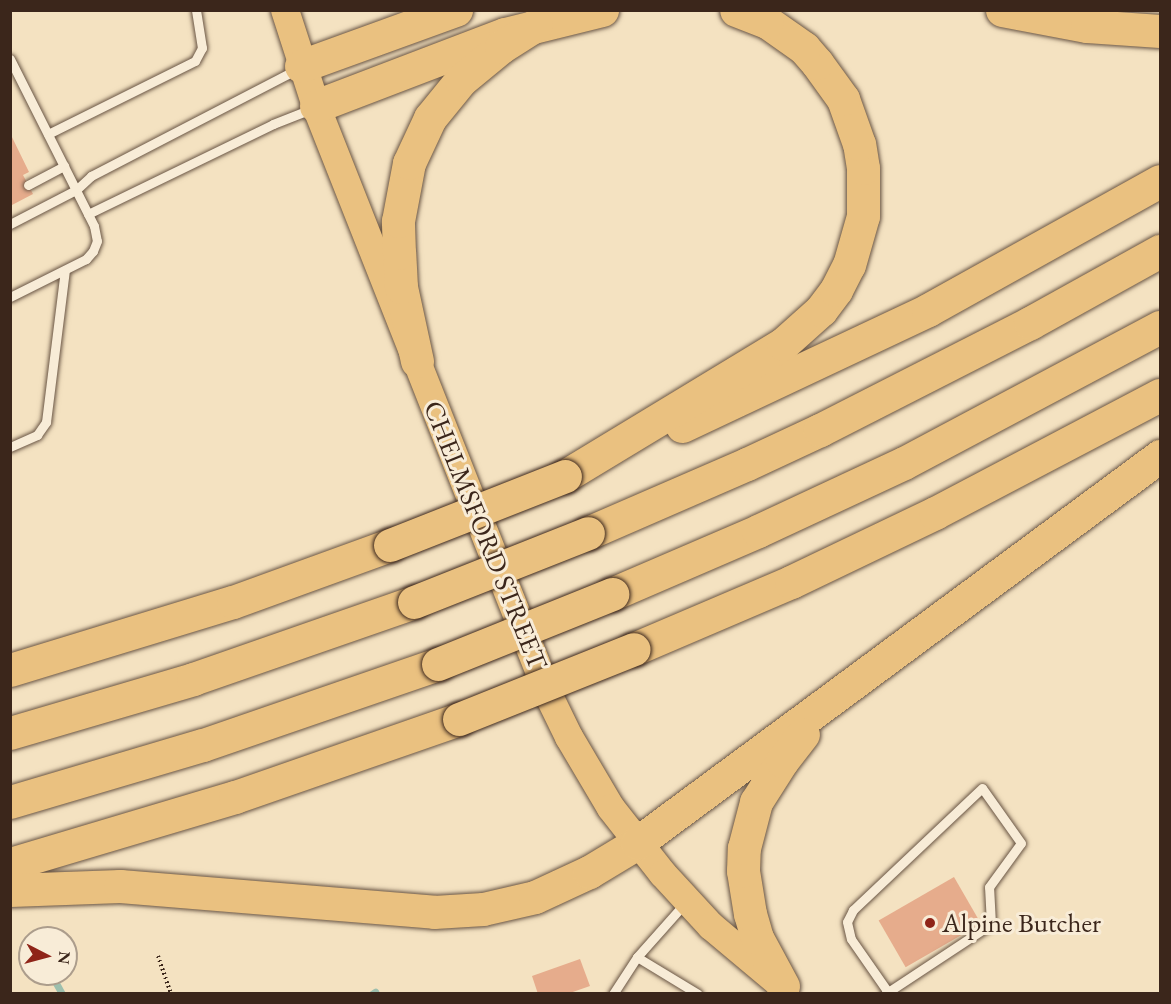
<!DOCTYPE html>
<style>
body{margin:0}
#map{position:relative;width:1171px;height:1004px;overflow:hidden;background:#f4e2c1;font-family:"EB Garamond",serif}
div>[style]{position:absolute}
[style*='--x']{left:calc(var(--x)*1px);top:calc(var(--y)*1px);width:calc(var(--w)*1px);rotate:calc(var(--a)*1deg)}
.stream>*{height:7px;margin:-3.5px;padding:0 3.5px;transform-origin:3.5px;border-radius:3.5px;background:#9dbfad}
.building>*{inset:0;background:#e6ac8c;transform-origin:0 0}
.path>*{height:4px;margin-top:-2px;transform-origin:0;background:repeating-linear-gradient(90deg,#3b261b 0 1.5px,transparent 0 4.5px)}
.roads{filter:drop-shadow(0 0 2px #695544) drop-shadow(0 0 2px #695544)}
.service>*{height:9px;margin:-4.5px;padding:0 4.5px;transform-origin:4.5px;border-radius:4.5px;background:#f8ecd7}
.primary>*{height:28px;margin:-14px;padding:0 14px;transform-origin:14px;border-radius:14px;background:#eac180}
.motorway>*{height:33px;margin:-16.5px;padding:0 16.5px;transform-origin:16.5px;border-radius:16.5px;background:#eac180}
.bridges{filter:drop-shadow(0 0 2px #3b261b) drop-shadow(0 0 2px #3b261b)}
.motorway-bridge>*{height:33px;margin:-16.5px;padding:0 16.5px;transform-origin:16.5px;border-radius:16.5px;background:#eac180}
.dots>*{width:16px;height:16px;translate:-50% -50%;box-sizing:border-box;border:3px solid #f8ecd7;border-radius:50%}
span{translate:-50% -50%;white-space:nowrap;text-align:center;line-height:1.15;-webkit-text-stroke:6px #f8ecd7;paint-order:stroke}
.street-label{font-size:27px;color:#3b261b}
.poi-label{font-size:27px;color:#3b261b}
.left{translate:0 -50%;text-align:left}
.frame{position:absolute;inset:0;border:12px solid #3b261b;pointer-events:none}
.north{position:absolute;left:18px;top:926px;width:60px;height:60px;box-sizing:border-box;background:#f8ecd7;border:2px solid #ac9d8c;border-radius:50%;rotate:96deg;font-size:16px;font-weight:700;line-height:24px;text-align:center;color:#3b261b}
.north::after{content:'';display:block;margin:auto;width:21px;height:27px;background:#8f2418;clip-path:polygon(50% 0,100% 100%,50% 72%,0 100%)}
</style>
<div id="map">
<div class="stream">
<div style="--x:51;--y:974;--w:23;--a:61"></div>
<div style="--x:372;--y:994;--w:4;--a:-34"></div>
</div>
<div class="building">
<div style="clip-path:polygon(10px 133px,29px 172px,23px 175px,33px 194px,12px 205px)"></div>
<div style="left:954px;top:877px;width:54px;height:87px;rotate:60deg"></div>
<div style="clip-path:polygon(580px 959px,590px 986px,567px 994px,538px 994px,532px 976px)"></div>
</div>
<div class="path">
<div style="--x:158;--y:956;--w:40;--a:71.1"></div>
</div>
<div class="roads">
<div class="service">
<div style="--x:10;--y:59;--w:187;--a:63.3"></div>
<div style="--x:94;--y:226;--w:15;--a:79"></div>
<div style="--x:97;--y:241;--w:11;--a:112"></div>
<div style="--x:93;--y:251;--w:11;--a:131"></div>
<div style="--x:86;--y:259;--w:85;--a:153.4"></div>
<div style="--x:48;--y:134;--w:164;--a:-26.4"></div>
<div style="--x:195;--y:61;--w:15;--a:-62"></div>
<div style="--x:202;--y:48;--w:38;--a:-99"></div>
<div style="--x:28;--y:185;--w:41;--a:-27.8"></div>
<div style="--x:88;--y:214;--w:206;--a:-25.9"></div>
<div style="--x:273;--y:124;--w:41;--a:-21.5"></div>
<div style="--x:10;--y:224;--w:74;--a:-27.3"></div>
<div style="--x:76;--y:190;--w:21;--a:-43"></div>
<div style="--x:91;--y:176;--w:232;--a:-27.4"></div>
<div style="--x:10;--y:447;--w:30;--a:-24"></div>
<div style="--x:37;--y:435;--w:16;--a:-55"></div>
<div style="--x:46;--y:422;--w:153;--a:-82.9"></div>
<div style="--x:637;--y:957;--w:71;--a:31.2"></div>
<div style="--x:613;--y:994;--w:44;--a:-57"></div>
<div style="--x:637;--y:957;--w:72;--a:-48.4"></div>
<div style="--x:885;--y:994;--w:127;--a:-33.4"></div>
<div style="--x:991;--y:924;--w:37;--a:-93"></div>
<div style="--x:989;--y:887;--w:54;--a:-54"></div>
<div style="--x:1021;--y:843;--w:67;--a:-125.3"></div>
<div style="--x:982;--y:788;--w:178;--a:136.6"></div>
<div style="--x:853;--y:910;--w:13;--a:117"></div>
<div style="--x:847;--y:922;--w:17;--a:77"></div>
<div style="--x:851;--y:939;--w:65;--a:55.1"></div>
</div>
<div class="primary">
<div style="--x:285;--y:10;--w:101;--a:72.1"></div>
<div style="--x:316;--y:106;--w:634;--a:68.45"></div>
<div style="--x:549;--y:696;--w:46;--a:64"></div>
<div style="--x:569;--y:737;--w:82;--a:59.4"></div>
<div style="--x:611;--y:808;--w:84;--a:51.8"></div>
<div style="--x:663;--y:874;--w:71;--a:47.3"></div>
<div style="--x:711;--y:926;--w:90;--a:40"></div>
</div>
<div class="motorway">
<div style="--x:1002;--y:10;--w:86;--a:10.7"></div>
<div style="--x:1087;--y:26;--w:73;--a:3.9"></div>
<div style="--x:301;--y:66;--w:165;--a:-19.9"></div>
<div style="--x:316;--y:106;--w:202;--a:-20.9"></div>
<div style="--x:505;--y:34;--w:100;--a:-13.9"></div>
<div style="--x:417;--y:361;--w:76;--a:-102.2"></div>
<div style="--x:401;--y:287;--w:34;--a:-93"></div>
<div style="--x:399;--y:253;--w:32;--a:-92"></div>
<div style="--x:398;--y:221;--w:59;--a:-79.3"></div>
<div style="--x:409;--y:163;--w:50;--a:-65"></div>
<div style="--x:430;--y:118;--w:49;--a:-50.8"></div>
<div style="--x:461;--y:80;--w:52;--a:-39.5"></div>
<div style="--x:501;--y:47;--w:41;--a:-32.2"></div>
<div style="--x:682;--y:426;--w:272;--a:-25.2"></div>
<div style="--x:928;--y:310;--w:265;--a:-29.1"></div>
<div style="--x:565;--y:476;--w:255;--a:-31.2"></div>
<div style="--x:783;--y:344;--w:51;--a:-41.8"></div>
<div style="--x:821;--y:310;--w:25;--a:-53"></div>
<div style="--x:836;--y:290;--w:28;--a:-63"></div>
<div style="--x:849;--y:265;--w:51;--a:-74.1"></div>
<div style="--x:863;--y:216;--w:48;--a:-90"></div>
<div style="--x:863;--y:168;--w:24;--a:-99"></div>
<div style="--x:859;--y:144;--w:48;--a:-109.6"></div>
<div style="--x:843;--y:99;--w:44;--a:-125.8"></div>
<div style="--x:817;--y:63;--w:20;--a:-131"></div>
<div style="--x:804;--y:48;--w:45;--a:-144.9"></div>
<div style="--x:767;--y:22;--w:33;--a:-159"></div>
<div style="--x:588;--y:533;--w:173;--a:-23.5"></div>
<div style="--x:747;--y:464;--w:81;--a:-25"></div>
<div style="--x:820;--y:430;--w:236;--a:-27"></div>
<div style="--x:1030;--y:323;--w:149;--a:-29"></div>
<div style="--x:612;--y:594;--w:159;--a:-23.3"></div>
<div style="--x:758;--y:531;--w:161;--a:-25"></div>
<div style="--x:904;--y:463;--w:290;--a:-28"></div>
<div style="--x:634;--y:649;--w:171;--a:-23.1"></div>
<div style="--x:791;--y:582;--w:160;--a:-25.6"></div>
<div style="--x:935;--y:513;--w:254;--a:-27.7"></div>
<div style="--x:10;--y:670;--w:233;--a:-17"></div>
<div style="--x:233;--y:602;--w:167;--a:-20"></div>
<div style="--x:10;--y:733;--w:191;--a:-16.4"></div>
<div style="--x:193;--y:679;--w:234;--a:-19.2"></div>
<div style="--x:10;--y:802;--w:201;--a:-16.5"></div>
<div style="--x:203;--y:745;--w:249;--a:-19"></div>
<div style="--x:10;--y:864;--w:235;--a:-16.6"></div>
<div style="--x:235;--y:797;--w:237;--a:-19.2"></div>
<div style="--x:10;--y:890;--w:110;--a:-2.1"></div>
<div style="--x:120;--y:886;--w:315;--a:4.7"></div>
<div style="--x:434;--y:912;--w:49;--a:-3.5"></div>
<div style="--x:483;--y:909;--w:53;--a:-13"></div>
<div style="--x:535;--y:897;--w:60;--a:-24.8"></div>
<div style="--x:589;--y:872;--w:56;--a:-31.1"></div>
<div style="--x:637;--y:843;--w:651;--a:-36.5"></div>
<div style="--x:783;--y:986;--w:55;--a:-118.4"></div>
<div style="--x:757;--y:938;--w:25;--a:-106"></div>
<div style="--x:750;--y:914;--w:44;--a:-99.2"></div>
<div style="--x:743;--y:871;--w:23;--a:-88"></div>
<div style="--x:744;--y:848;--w:48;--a:-75.4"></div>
<div style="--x:756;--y:802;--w:49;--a:-57.6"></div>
<div style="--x:782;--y:761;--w:34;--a:-52"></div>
</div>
</div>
<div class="bridges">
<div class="motorway-bridge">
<div style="--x:390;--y:545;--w:188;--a:-21.5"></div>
<div style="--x:414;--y:602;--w:187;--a:-21.6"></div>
<div style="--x:438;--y:664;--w:188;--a:-21.9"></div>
<div style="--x:459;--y:719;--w:188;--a:-21.8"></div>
</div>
</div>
<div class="dots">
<div style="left:930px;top:923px;background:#8f2418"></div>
</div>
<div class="street-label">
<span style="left:486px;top:535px;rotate:68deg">CHELMSFORD STREET</span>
</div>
<div class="poi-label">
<span class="left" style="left:942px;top:923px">Alpine Butcher</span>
</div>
<div class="frame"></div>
<div class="north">N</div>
</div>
